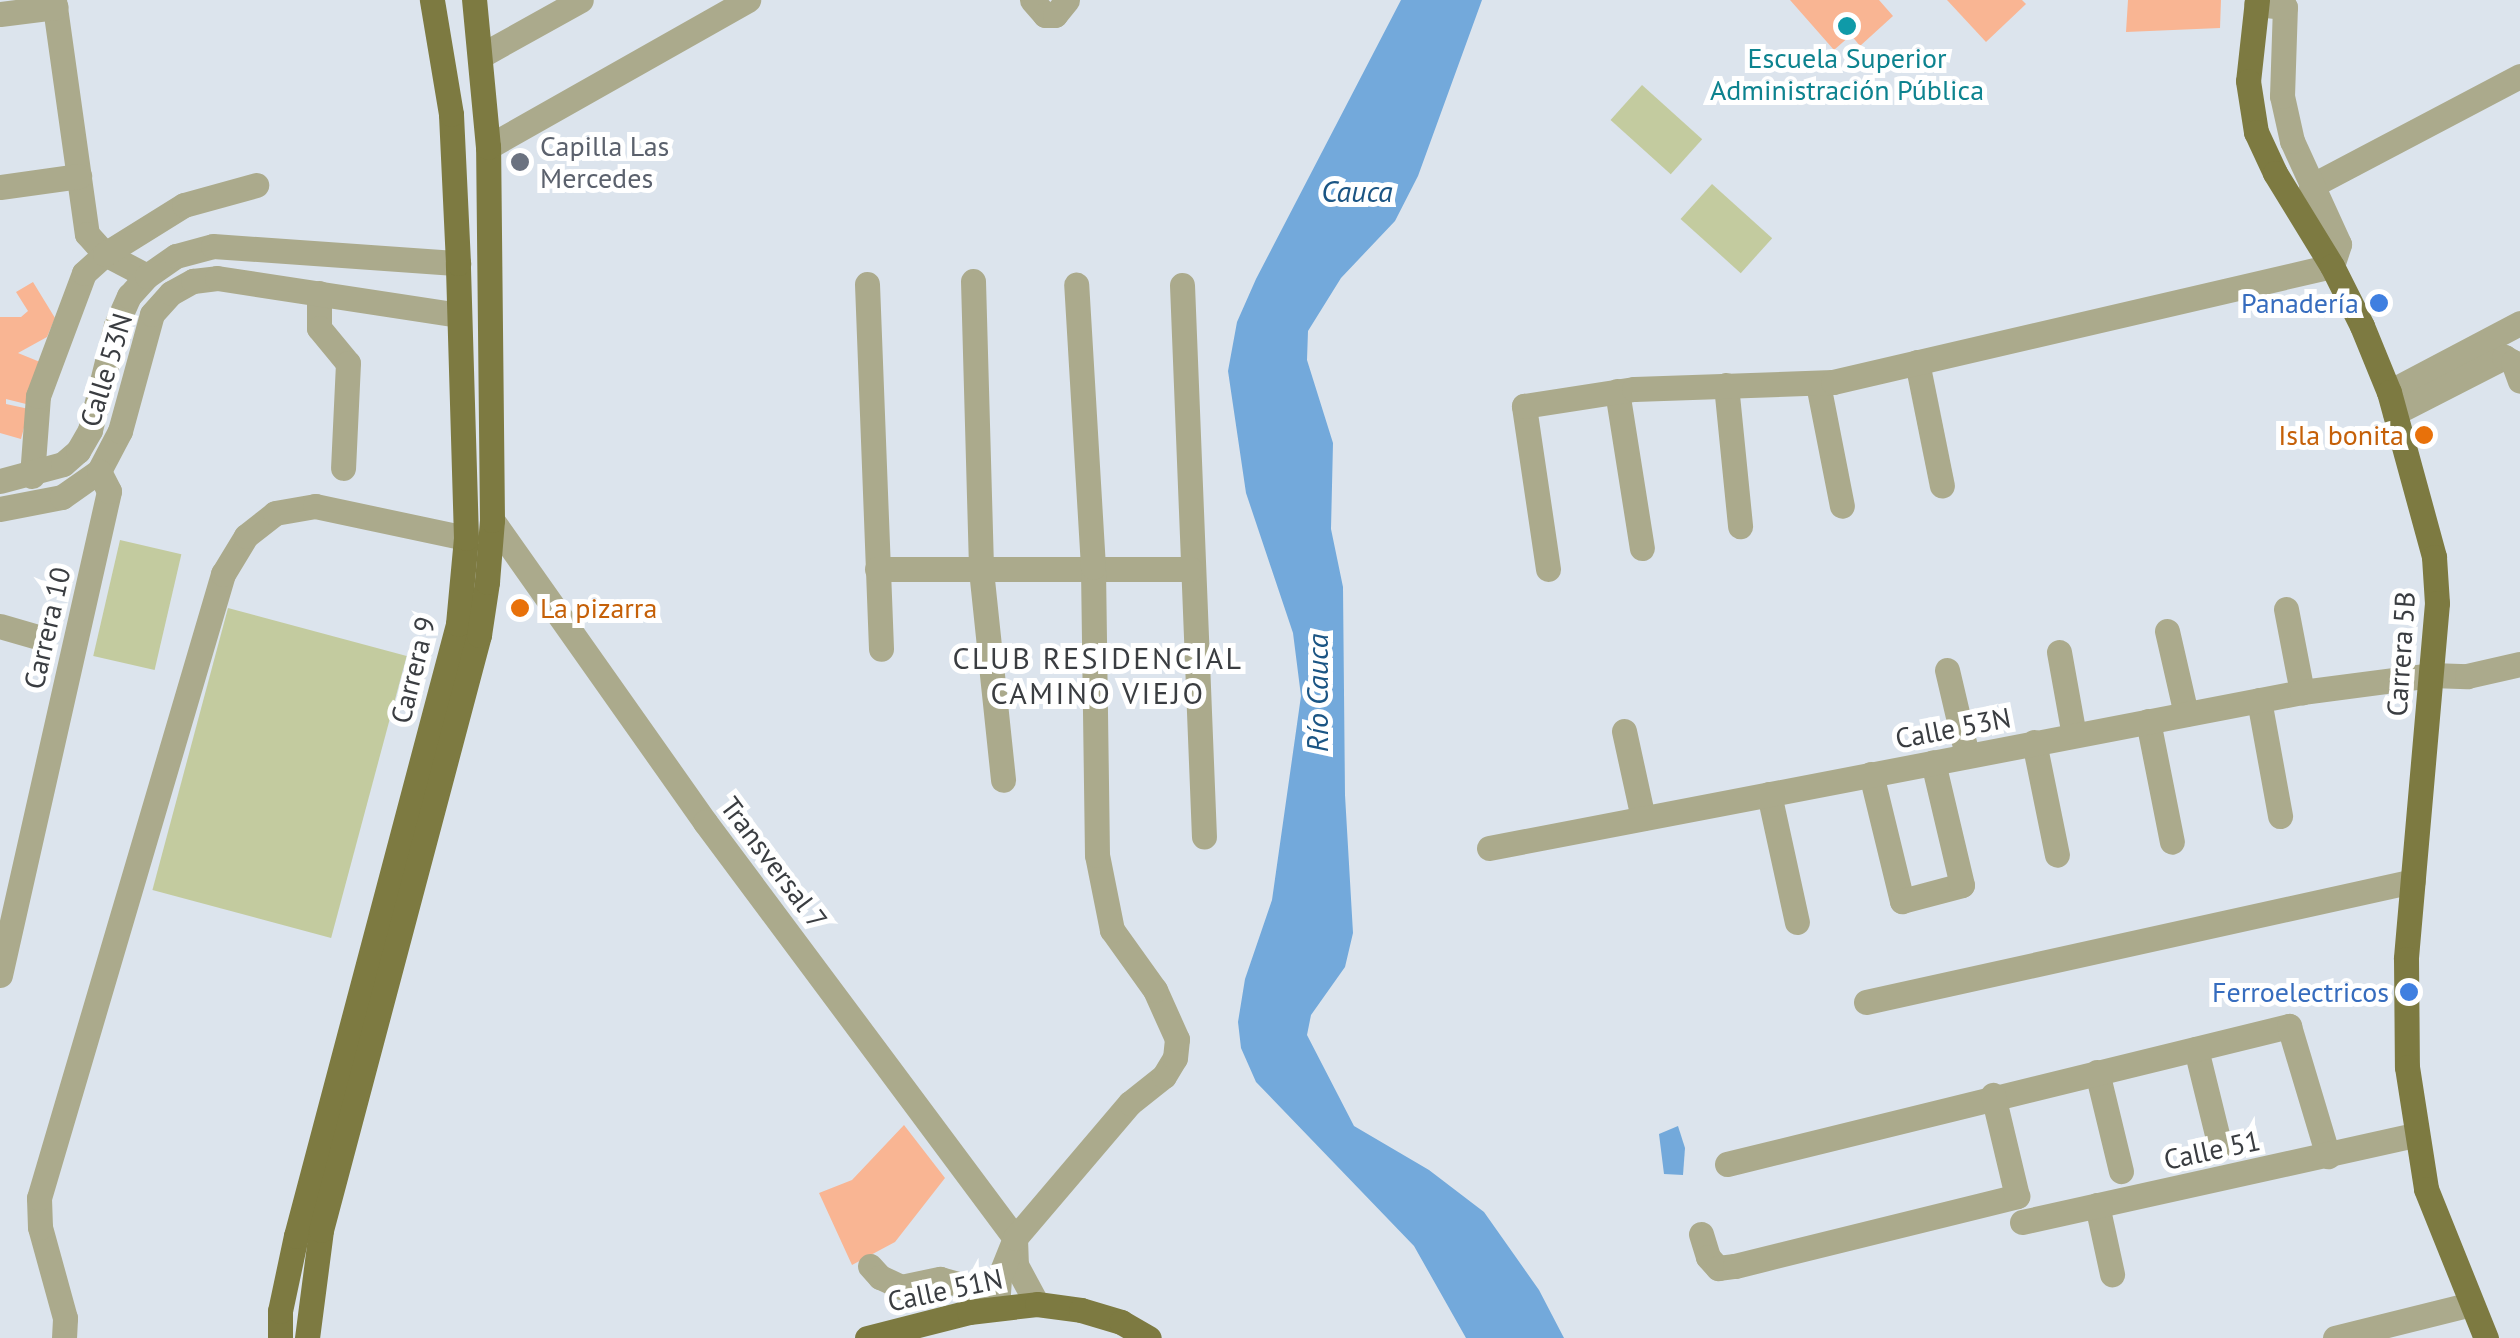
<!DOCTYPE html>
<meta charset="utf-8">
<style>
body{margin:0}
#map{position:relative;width:2520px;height:1338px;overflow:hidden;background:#dce4ed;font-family:"PT Sans",sans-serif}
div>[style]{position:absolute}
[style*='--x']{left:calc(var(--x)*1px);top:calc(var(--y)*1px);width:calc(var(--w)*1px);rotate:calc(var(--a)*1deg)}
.green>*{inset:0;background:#c3cb9f;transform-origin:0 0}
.water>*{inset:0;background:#73a9db}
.building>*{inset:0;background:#f9b593}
.minor>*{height:25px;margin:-12.5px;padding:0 12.5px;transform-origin:12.5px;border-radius:12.5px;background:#abaa8c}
.major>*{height:25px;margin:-12.5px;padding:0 12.5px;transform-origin:12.5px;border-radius:12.5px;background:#7d7a41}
.dots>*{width:28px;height:28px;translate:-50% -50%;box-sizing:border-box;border:5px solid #fff;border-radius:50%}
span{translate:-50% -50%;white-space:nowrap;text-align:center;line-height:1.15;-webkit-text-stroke:10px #fff;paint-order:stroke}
.culture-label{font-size:28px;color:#0d838f}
.worship-label{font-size:28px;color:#5b616d}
.left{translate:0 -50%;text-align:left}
.shop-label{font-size:28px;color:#366cbe}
.right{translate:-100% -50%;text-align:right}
.street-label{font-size:28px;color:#3a3d41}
.food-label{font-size:28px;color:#c56008}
.water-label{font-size:30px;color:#1b5584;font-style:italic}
.neighbourhood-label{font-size:30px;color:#3a3d41;letter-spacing:2.5px}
</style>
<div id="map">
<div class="green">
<div style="left:1642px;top:85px;width:81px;height:47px;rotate:42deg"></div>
<div style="left:1712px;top:184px;width:81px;height:47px;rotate:42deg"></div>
<div style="left:120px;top:540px;width:63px;height:119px;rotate:13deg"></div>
<div style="left:228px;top:608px;width:185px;height:292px;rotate:15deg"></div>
</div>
<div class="water">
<div style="clip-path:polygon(1401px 0,1482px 0,1418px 176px,1395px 221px,1341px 278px,1308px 331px,1307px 360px,1333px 443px,1331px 529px,1343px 587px,1345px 795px,1353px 933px,1345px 967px,1311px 1015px,1307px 1035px,1354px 1126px,1429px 1170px,1484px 1212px,1539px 1290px,1564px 1338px,1466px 1338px,1414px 1246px,1256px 1082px,1241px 1048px,1238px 1022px,1245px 979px,1272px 900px,1301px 696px,1293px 633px,1246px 493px,1228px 371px,1237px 322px,1256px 279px)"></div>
<div style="clip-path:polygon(1678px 1126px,1685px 1148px,1683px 1175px,1664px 1174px,1659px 1134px)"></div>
</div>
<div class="building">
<div style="clip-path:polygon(1790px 0,1879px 0,1893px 16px,1860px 46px,1851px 35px,1834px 50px)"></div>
<div style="clip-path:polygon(1947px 0,2022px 0,2026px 4px,1986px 42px)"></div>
<div style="clip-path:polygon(2128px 0,2221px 0,2220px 28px,2126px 32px)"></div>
<div style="clip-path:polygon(33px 282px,55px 318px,47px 337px,18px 353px,40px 362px,30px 405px,6px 399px,6px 404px,29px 409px,21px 439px,0 433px,0 317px,21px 317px,28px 311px,16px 292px)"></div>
<div style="clip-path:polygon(904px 1125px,945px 1178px,895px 1242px,852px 1265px,819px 1193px,852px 1180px)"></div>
</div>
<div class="minor">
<div style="--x:54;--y:0;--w:236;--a:82"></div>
<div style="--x:87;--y:234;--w:27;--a:48"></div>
<div style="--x:105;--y:254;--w:47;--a:27.6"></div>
<div style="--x:1032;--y:0;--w:20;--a:49"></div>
<div style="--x:1045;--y:15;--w:10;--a:0"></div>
<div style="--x:1055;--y:15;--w:19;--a:-51"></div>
<div style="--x:0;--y:14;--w:56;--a:-7.1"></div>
<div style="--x:482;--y:55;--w:113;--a:-29.1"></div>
<div style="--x:488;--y:147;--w:299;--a:-29.5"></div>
<div style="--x:2311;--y:186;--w:236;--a:-27.8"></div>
<div style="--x:0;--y:187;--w:80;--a:-7.9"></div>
<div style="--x:973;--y:281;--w:289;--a:88.4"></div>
<div style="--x:981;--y:570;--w:211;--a:84"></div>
<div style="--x:867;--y:284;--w:365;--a:87.8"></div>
<div style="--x:1182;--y:285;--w:552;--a:87.72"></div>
<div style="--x:319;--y:293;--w:35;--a:90"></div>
<div style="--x:319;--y:328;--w:45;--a:50.4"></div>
<div style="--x:348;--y:363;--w:105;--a:92.7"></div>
<div style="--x:1917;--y:362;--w:126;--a:78.6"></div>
<div style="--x:1818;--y:384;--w:124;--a:78.9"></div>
<div style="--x:1726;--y:385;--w:142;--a:84.3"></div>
<div style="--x:1617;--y:391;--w:159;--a:81"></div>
<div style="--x:2389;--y:392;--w:148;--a:-27.8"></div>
<div style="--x:2395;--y:413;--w:123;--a:-27.2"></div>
<div style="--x:2504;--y:357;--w:10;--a:29"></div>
<div style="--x:2513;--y:362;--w:20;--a:70"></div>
<div style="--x:32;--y:476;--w:80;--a:-85.7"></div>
<div style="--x:38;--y:396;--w:131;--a:-69.5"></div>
<div style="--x:84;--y:273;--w:28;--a:-42"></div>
<div style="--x:105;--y:254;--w:93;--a:-31.8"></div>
<div style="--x:184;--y:205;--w:75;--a:-15.5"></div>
<div style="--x:0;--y:481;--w:65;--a:-15.1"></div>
<div style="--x:63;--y:464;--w:20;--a:-41"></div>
<div style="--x:78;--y:451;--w:24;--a:-60"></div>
<div style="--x:90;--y:430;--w:108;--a:-76.1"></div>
<div style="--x:116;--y:325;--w:32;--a:-66"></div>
<div style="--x:129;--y:296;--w:27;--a:-48"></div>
<div style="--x:147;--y:276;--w:35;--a:-35"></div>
<div style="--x:176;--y:256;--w:38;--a:-15"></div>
<div style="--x:213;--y:246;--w:246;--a:4"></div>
<div style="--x:0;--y:509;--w:63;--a:-11"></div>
<div style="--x:62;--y:497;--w:45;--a:-35.1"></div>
<div style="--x:99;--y:471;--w:45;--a:-62.3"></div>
<div style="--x:120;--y:431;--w:121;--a:-74.7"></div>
<div style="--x:152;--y:314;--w:28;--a:-48"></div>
<div style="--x:171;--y:293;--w:25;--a:-29"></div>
<div style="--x:193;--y:281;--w:24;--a:-7"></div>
<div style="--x:217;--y:278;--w:244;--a:8.7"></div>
<div style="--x:492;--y:520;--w:370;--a:54.8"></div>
<div style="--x:705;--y:822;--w:519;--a:53.31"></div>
<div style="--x:877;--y:569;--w:313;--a:0"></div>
<div style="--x:1548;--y:569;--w:165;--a:-98.4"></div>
<div style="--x:1524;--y:406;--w:111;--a:-8.8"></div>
<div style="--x:1634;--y:389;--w:199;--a:-2"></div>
<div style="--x:1833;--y:382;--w:512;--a:-13.09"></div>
<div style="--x:2332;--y:266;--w:23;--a:-72"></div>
<div style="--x:2339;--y:244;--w:113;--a:-114.5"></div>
<div style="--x:2292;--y:141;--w:46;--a:-102.5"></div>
<div style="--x:2282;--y:96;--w:89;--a:-88.1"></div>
<div style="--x:2285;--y:7;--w:29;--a:-174"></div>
<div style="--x:2286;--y:609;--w:85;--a:79.1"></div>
<div style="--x:0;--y:626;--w:43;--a:16.3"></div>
<div style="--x:2167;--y:631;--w:85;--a:77.1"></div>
<div style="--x:2059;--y:652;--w:84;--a:79.8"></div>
<div style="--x:1947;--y:670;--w:87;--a:76.8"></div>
<div style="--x:2259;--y:700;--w:118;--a:79.7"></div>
<div style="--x:2148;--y:721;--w:123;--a:78.8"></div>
<div style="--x:1624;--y:731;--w:89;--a:77.7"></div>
<div style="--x:2034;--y:742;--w:115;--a:78.5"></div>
<div style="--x:1871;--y:774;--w:131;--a:76.3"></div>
<div style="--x:1902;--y:901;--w:62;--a:-14.9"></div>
<div style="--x:1962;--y:885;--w:126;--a:-103.3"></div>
<div style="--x:1769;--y:794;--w:131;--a:77.7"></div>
<div style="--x:1489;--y:848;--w:828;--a:-10.86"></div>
<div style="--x:2302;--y:692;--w:130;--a:-7.5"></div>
<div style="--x:2431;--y:675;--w:36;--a:2"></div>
<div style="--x:2467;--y:676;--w:54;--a:-12.8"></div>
<div style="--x:0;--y:975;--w:496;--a:-77.3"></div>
<div style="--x:109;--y:491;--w:22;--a:-117"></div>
<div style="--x:1866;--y:1002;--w:560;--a:-12.47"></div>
<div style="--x:2196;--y:1049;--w:101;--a:76.2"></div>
<div style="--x:2097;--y:1072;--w:102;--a:76.4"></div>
<div style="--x:1727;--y:1164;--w:579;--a:-13.8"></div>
<div style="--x:2289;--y:1026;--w:136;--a:73.3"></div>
<div style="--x:2097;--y:1205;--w:71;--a:77.7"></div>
<div style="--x:2022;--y:1222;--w:402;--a:-12.5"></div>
<div style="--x:1701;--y:1234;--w:24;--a:73"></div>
<div style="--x:1708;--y:1257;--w:15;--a:48"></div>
<div style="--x:1718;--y:1268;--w:17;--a:-7"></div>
<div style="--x:1735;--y:1266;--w:291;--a:-13.9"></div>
<div style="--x:2017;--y:1196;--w:104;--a:-103.4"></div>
<div style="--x:1015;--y:1238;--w:27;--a:88"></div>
<div style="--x:1016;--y:1265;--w:44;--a:61.7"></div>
<div style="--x:870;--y:1266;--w:15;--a:48"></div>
<div style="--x:880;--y:1277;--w:23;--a:25"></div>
<div style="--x:901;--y:1287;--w:40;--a:-12"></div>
<div style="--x:940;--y:1279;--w:60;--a:15.4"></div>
<div style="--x:997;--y:1307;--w:29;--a:-86"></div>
<div style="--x:999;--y:1278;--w:43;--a:-68.2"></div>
<div style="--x:1015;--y:1238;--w:177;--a:-49.6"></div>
<div style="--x:1130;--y:1103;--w:43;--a:-38.5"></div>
<div style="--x:1164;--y:1076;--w:21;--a:-59"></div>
<div style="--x:1175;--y:1058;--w:19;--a:-84"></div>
<div style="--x:1177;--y:1039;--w:54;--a:-114.2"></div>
<div style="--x:1155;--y:990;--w:74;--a:-125.6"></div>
<div style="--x:1112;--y:930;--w:76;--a:-101.3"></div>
<div style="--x:1097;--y:855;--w:288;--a:-90.8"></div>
<div style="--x:1093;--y:567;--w:283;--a:-93.4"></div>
<div style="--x:64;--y:1338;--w:20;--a:-87"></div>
<div style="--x:65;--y:1318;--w:94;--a:-105.4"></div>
<div style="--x:40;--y:1227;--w:29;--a:-92"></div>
<div style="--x:39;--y:1198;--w:651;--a:-73.57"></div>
<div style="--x:223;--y:574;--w:44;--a:-58.8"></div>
<div style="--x:246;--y:536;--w:37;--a:-38"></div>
<div style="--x:275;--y:513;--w:41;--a:-9.9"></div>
<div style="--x:315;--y:506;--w:154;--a:12"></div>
<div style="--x:2335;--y:1338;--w:140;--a:-14"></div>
</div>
<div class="major">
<div style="--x:2257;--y:0;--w:81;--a:96.3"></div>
<div style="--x:2248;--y:81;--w:52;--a:81.1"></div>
<div style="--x:2256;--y:132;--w:45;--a:65.1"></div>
<div style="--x:2275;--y:173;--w:109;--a:58.5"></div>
<div style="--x:2332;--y:266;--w:67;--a:63.4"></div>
<div style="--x:2362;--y:326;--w:71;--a:67.8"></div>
<div style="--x:2389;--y:392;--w:171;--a:74.7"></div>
<div style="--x:2434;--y:557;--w:46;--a:86.3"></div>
<div style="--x:2437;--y:603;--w:357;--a:95"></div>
<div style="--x:2406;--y:959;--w:108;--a:89.5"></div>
<div style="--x:2407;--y:1067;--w:123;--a:81.1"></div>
<div style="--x:2426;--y:1189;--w:161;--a:68.1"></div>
<div style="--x:280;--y:1338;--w:27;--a:-90"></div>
<div style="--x:280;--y:1311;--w:77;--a:-78"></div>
<div style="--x:296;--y:1236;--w:633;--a:-75.17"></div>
<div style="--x:458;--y:624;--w:86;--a:-84.7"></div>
<div style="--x:466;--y:538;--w:275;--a:-91.7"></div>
<div style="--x:458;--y:263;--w:149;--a:-92.7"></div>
<div style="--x:451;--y:114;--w:116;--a:-99.5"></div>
<div style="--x:307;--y:1338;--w:109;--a:-82.6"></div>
<div style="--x:321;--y:1230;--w:616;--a:-75.13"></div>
<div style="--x:479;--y:635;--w:54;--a:-81.4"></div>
<div style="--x:487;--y:582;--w:62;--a:-85.4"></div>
<div style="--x:492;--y:520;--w:373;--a:-90.6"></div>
<div style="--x:488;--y:147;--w:148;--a:-95.4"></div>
<div style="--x:867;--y:1338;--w:105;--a:-14.3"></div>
<div style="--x:969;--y:1312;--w:68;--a:-6.7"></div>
<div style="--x:1037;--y:1304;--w:44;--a:7.8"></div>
<div style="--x:1081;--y:1310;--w:42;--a:16.7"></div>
<div style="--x:1121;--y:1322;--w:32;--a:30"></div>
</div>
<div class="dots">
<div style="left:1847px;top:26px;background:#0f9aa8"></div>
<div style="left:520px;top:162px;background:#6b7280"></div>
<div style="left:2379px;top:303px;background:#3f7fe0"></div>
<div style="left:2424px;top:435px;background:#e8710a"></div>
<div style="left:520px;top:608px;background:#e8710a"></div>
<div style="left:2409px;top:992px;background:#3f7fe0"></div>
</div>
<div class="culture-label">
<span style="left:1847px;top:74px">Escuela Superior<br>Administración Pública</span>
</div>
<div class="worship-label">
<span class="left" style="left:540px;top:162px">Capilla Las<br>Mercedes</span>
</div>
<div class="shop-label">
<span class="right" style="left:2359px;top:303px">Panadería</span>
<span class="right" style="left:2389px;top:992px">Ferroelectricos</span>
</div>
<div class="street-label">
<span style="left:106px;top:370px;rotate:-73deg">Calle 53N</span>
<span style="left:47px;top:628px;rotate:-77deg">Carrera 10</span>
<span style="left:2401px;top:654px;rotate:-86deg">Carrera 5B</span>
<span style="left:413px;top:670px;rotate:-76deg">Carrera 9</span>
<span style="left:1953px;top:728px;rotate:-11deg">Calle 53N</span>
<span style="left:774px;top:863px;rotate:53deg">Transversal 7</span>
<span style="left:2212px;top:1150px;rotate:-12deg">Calle 51</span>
<span style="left:945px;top:1290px;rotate:-12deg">Calle 51N</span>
</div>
<div class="food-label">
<span class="right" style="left:2404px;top:435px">Isla bonita</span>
<span class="left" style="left:540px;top:608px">La pizarra</span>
</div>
<div class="water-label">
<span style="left:1357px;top:191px">Cauca</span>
<span style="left:1317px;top:693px;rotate:-90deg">Río Cauca</span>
</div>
<div class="neighbourhood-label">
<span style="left:1098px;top:675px">CLUB RESIDENCIAL<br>CAMINO VIEJO</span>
</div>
</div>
